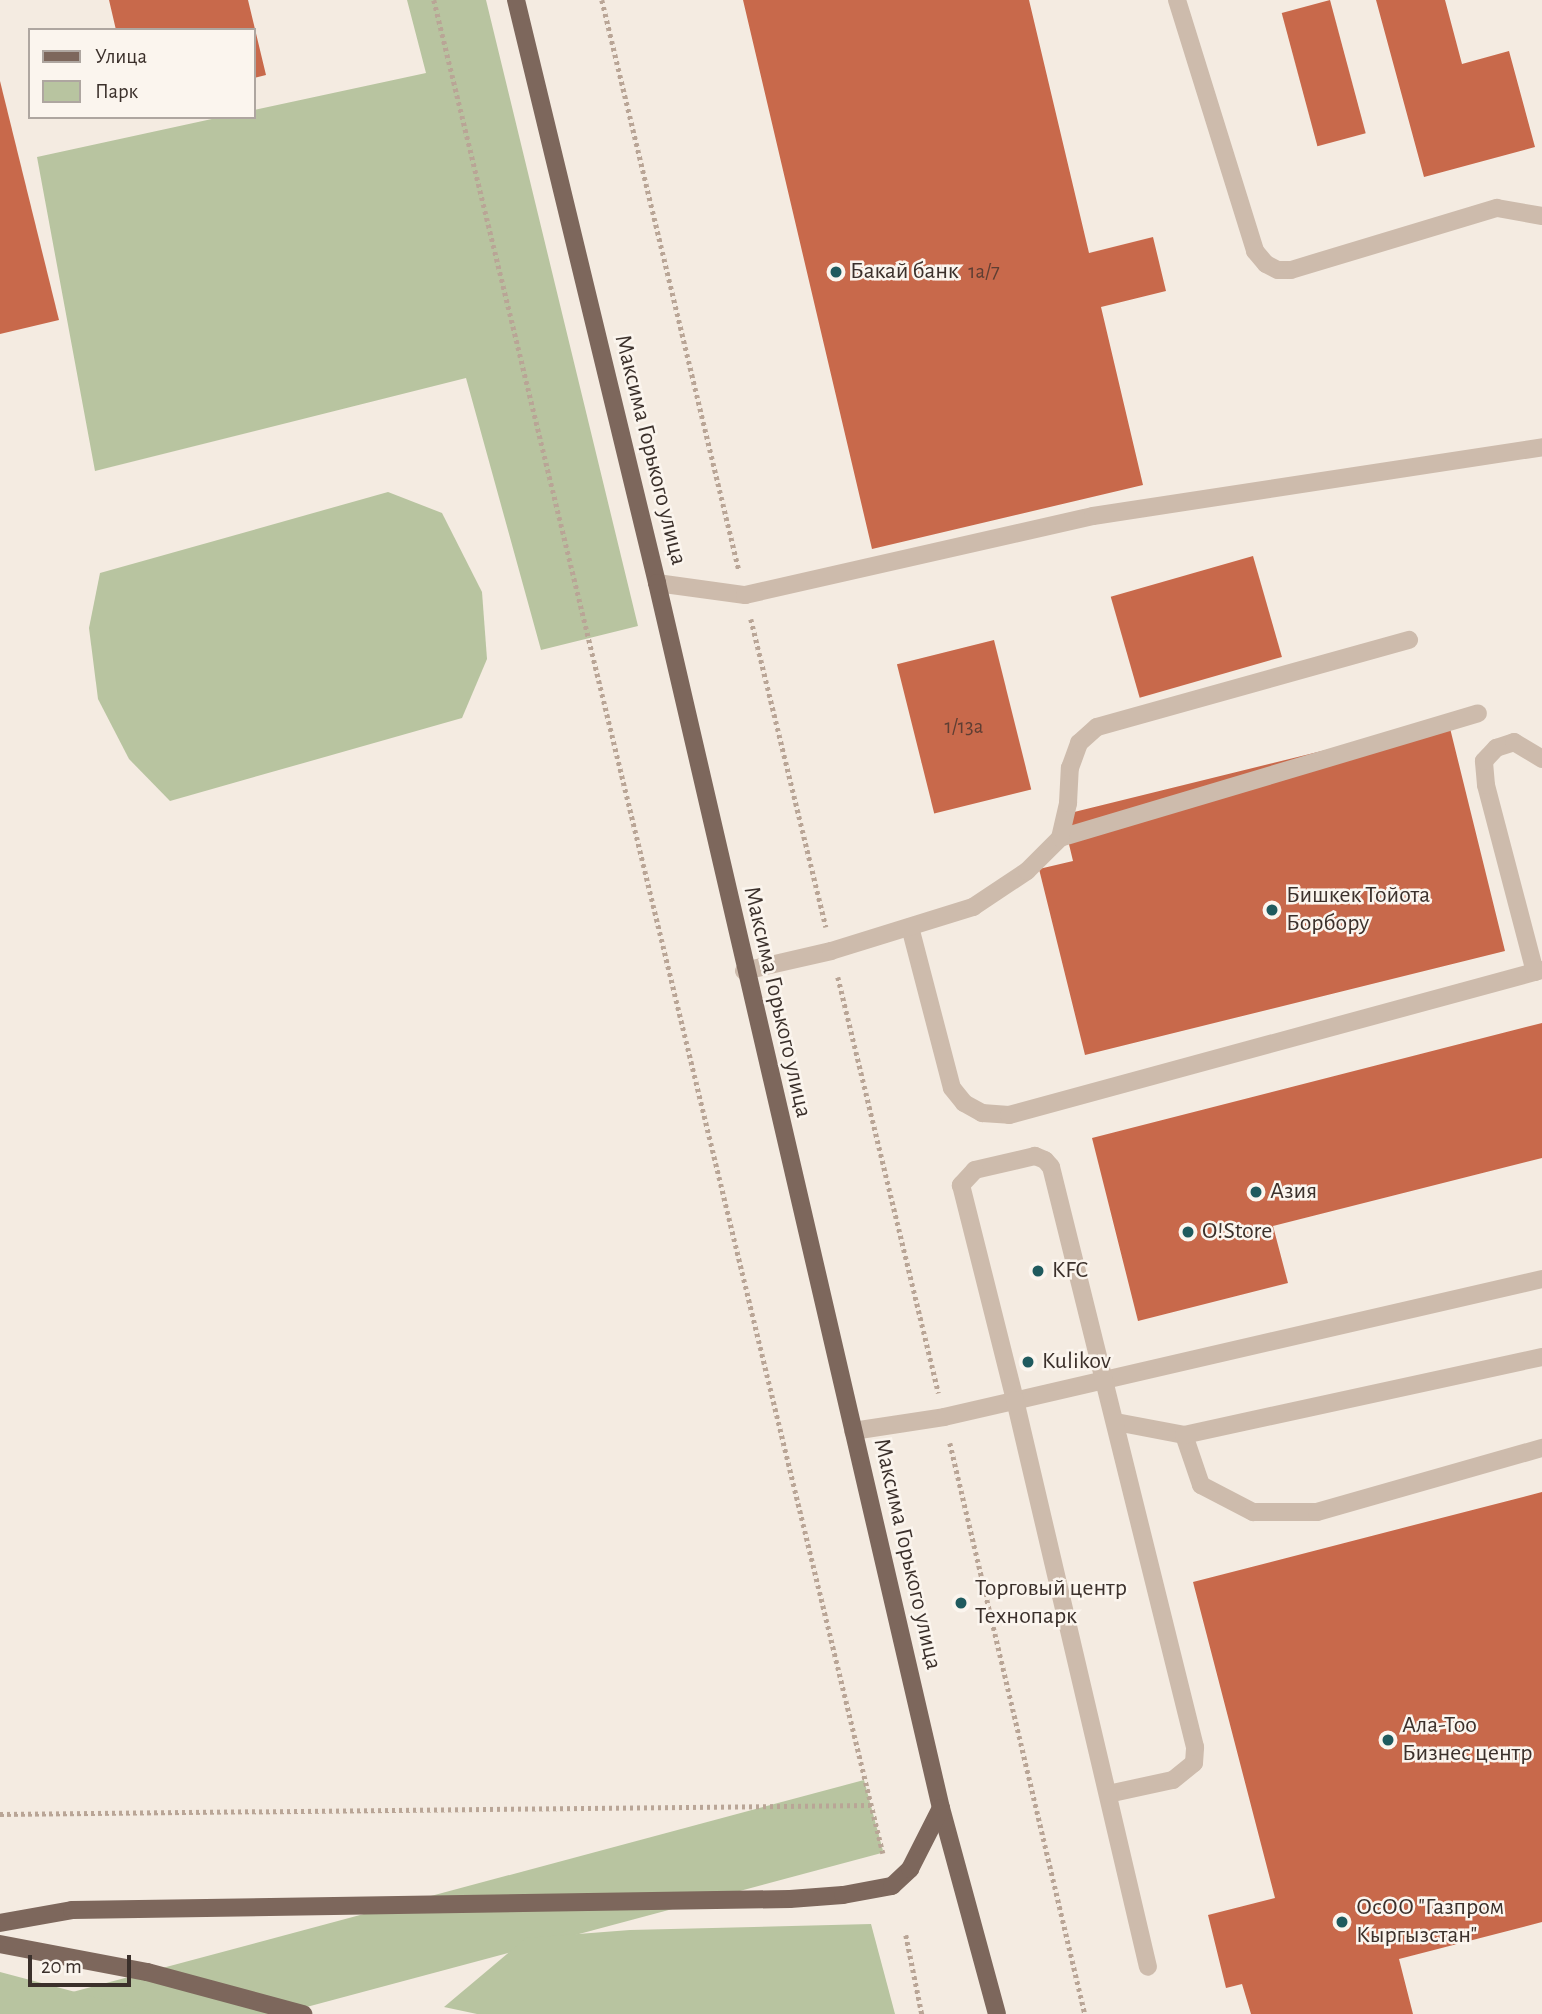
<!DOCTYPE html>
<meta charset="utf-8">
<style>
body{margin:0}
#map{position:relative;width:1542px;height:2014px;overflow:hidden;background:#f4ebe1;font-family:"Alegreya Sans",sans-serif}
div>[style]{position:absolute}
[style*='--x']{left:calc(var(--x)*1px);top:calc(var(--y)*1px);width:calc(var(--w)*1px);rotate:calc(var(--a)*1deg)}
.green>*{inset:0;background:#b8c4a0;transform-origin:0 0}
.building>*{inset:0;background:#c8694b;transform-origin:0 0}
.path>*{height:4.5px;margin-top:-2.25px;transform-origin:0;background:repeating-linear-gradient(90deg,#b9a596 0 3.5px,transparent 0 7px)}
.lane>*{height:18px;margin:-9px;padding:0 9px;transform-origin:9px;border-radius:9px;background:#cdbbac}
.primary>*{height:18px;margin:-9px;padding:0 9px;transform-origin:9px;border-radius:9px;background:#7d675c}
.dots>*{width:19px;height:19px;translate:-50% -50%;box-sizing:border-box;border:4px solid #fbf5ee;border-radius:50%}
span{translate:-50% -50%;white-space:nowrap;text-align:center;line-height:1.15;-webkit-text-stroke:5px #fbf5ee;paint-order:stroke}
.number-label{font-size:21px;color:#5e3e33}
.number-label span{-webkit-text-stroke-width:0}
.poi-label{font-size:24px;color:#3b302b}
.left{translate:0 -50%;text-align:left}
.street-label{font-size:24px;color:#3b302b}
.legend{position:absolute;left:28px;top:28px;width:228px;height:91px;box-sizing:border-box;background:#fbf5ee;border:2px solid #aea6a0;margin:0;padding:9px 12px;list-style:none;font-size:21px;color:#3b302b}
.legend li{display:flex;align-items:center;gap:14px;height:35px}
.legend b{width:35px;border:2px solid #aea6a0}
.scale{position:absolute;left:28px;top:1955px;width:103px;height:32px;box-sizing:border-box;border:4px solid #3b302b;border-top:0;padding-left:9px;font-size:21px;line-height:24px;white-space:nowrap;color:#3b302b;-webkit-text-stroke:5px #fbf5ee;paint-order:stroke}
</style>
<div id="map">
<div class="green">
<div style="clip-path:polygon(407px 0,486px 0,638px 626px,541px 650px,466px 378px,95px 471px,37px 157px,221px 117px,254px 117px,254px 110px,426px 73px)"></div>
<div style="clip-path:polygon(388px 492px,442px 513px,482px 592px,487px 659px,462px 718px,170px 801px,129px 759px,98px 699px,89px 628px,100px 573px)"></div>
<div style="left:864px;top:1780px;width:75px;height:864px;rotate:75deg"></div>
<div style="clip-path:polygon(871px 1924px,895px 2014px,477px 2014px,444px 2007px,526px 1938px,630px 1930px)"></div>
<div style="clip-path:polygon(0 1972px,132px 2007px,161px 2014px,0 2014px)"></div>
</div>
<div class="building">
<div style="clip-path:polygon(109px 0,248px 0,266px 75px,254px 78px,254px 30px,116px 30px)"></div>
<div style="clip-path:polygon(743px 0,1029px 0,1089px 253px,1153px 237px,1166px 291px,1101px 307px,1143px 485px,872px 549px)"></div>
<div style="left:1330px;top:0;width:138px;height:50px;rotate:75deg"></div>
<div style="clip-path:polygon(1376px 0,1445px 0,1462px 64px,1509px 51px,1535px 147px,1424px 177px)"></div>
<div style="clip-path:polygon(0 81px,59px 320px,0 334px)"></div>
<div style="left:1253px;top:556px;width:105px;height:148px;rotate:74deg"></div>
<div style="left:994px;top:640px;width:154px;height:100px;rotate:76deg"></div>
<div style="clip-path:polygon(1448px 720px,1505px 951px,1085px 1055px,1039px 869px,1073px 861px,1062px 815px)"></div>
<div style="clip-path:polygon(1542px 1023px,1542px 1158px,1273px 1226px,1288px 1283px,1138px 1321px,1092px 1138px)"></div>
<div style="clip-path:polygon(1542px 1492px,1542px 1922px,1399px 1959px,1413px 2014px,1251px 2014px,1242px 1984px,1226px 1988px,1208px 1915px,1275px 1898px,1193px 1582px)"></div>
</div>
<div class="path">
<div style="--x:434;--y:0;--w:1907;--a:76.38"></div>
<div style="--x:602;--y:0;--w:586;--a:76.49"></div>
<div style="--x:751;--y:619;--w:317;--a:76.3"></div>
<div style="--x:838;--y:977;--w:428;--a:76.4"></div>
<div style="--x:950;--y:1443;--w:587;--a:76.7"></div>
<div style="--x:0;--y:1814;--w:870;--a:-0.59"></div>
<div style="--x:906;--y:1935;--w:81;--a:78.6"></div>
</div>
<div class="lane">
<div style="--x:1177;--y:0;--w:263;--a:72.7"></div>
<div style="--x:1255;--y:251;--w:17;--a:50"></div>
<div style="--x:1266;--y:264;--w:13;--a:27"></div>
<div style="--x:1278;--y:270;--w:13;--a:0"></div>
<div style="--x:1291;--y:270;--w:215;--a:-16.8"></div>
<div style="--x:1497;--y:208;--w:46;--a:10.1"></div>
<div style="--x:657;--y:583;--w:89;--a:7.8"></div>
<div style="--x:745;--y:595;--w:357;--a:-12.8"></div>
<div style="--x:1093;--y:516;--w:454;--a:-8.7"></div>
<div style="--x:1060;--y:838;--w:436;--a:-16.6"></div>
<div style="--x:910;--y:927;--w:166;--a:75.4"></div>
<div style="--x:952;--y:1088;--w:19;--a:51"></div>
<div style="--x:964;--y:1103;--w:21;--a:29"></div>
<div style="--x:982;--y:1113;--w:27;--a:4"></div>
<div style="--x:1009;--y:1115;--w:552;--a:-15.22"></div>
<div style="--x:744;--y:971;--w:89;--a:-12.9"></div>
<div style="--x:831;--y:951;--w:149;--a:-17.2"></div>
<div style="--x:973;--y:907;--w:65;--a:-33.7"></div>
<div style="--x:1027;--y:871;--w:47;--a:-45"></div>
<div style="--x:1060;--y:838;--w:36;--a:-77"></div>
<div style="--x:1068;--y:803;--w:35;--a:-87"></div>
<div style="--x:1070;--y:768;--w:27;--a:-70"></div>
<div style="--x:1079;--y:743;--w:24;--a:-42"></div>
<div style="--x:1097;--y:727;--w:324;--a:-15.6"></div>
<div style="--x:1535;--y:972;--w:193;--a:-104.7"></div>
<div style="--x:1486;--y:785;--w:24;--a:-95"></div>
<div style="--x:1484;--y:761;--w:18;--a:-47"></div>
<div style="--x:1496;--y:748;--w:19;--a:-18"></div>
<div style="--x:1514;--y:742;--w:33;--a:31"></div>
<div style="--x:1116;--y:1422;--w:69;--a:10.8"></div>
<div style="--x:1184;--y:1435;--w:53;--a:71.2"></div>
<div style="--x:1201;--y:1485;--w:59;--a:27.4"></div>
<div style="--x:1253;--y:1512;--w:64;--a:0"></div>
<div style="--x:1317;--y:1512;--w:234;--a:-15.9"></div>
<div style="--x:853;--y:1431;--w:92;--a:-8.7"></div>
<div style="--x:944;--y:1417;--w:614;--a:-12.99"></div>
<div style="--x:1184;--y:1435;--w:366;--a:-12.3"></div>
<div style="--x:1108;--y:1794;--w:66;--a:-12.2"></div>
<div style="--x:1173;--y:1780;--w:27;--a:-39"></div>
<div style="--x:1194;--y:1763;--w:16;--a:-86"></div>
<div style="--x:1195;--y:1747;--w:598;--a:-103.94"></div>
<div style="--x:1051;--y:1167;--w:9;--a:-131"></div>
<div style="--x:1045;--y:1160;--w:11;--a:-158"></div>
<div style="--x:1035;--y:1156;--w:62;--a:166.9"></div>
<div style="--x:975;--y:1170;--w:21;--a:133"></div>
<div style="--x:961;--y:1185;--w:222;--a:75.9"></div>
<div style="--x:1015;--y:1400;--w:582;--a:76.8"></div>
</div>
<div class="primary">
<div style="--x:516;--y:0;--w:600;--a:76.4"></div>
<div style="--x:657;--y:583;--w:1257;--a:76.95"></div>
<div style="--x:941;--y:1808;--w:213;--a:74.8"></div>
<div style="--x:0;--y:1923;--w:73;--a:-10.2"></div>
<div style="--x:72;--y:1910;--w:718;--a:-0.88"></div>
<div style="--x:790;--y:1899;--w:53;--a:-4.3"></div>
<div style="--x:843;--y:1895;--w:50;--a:-10.4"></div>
<div style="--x:892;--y:1886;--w:25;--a:-43"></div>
<div style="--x:910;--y:1869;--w:68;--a:-63.1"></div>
<div style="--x:0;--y:1944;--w:150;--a:10.8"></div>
<div style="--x:147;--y:1972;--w:162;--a:15.1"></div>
</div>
<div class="dots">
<div style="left:836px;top:272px;background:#1f5a5e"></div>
<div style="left:1272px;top:910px;background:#1f5a5e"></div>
<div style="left:1256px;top:1192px;background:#1f5a5e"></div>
<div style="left:1188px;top:1232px;background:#1f5a5e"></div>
<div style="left:1038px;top:1271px;background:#1f5a5e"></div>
<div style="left:1028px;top:1362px;background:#1f5a5e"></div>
<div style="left:961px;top:1603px;background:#1f5a5e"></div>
<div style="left:1388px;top:1740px;background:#1f5a5e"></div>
<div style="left:1342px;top:1922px;background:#1f5a5e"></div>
</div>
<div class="number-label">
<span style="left:984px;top:272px">1а/7</span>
<span style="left:964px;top:727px">1/13a</span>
</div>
<div class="poi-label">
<span class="left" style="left:850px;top:272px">Бакай банк</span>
<span class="left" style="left:1286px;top:910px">Бишкек Тойота<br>Борбору</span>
<span class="left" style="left:1270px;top:1192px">Азия</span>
<span class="left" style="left:1202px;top:1232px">O!Store</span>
<span class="left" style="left:1052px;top:1271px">KFC</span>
<span class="left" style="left:1042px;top:1362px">Kulikov</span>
<span class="left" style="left:975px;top:1603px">Торговый центр<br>Технопарк</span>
<span class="left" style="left:1402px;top:1740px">Ала-Тоо<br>Бизнес центр</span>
<span class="left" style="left:1356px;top:1922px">ОсОО "Газпром<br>Кыргызстан"</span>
</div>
<div class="street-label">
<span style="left:650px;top:450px;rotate:76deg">Максима Горького улица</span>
<span style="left:777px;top:1002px;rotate:77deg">Максима Горького улица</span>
<span style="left:907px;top:1554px;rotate:77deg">Максима Горького улица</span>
</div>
<ul class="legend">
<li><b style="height:9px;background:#7d675c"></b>Улица</li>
<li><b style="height:19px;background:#b8c4a0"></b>Парк</li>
</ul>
<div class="scale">20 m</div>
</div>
